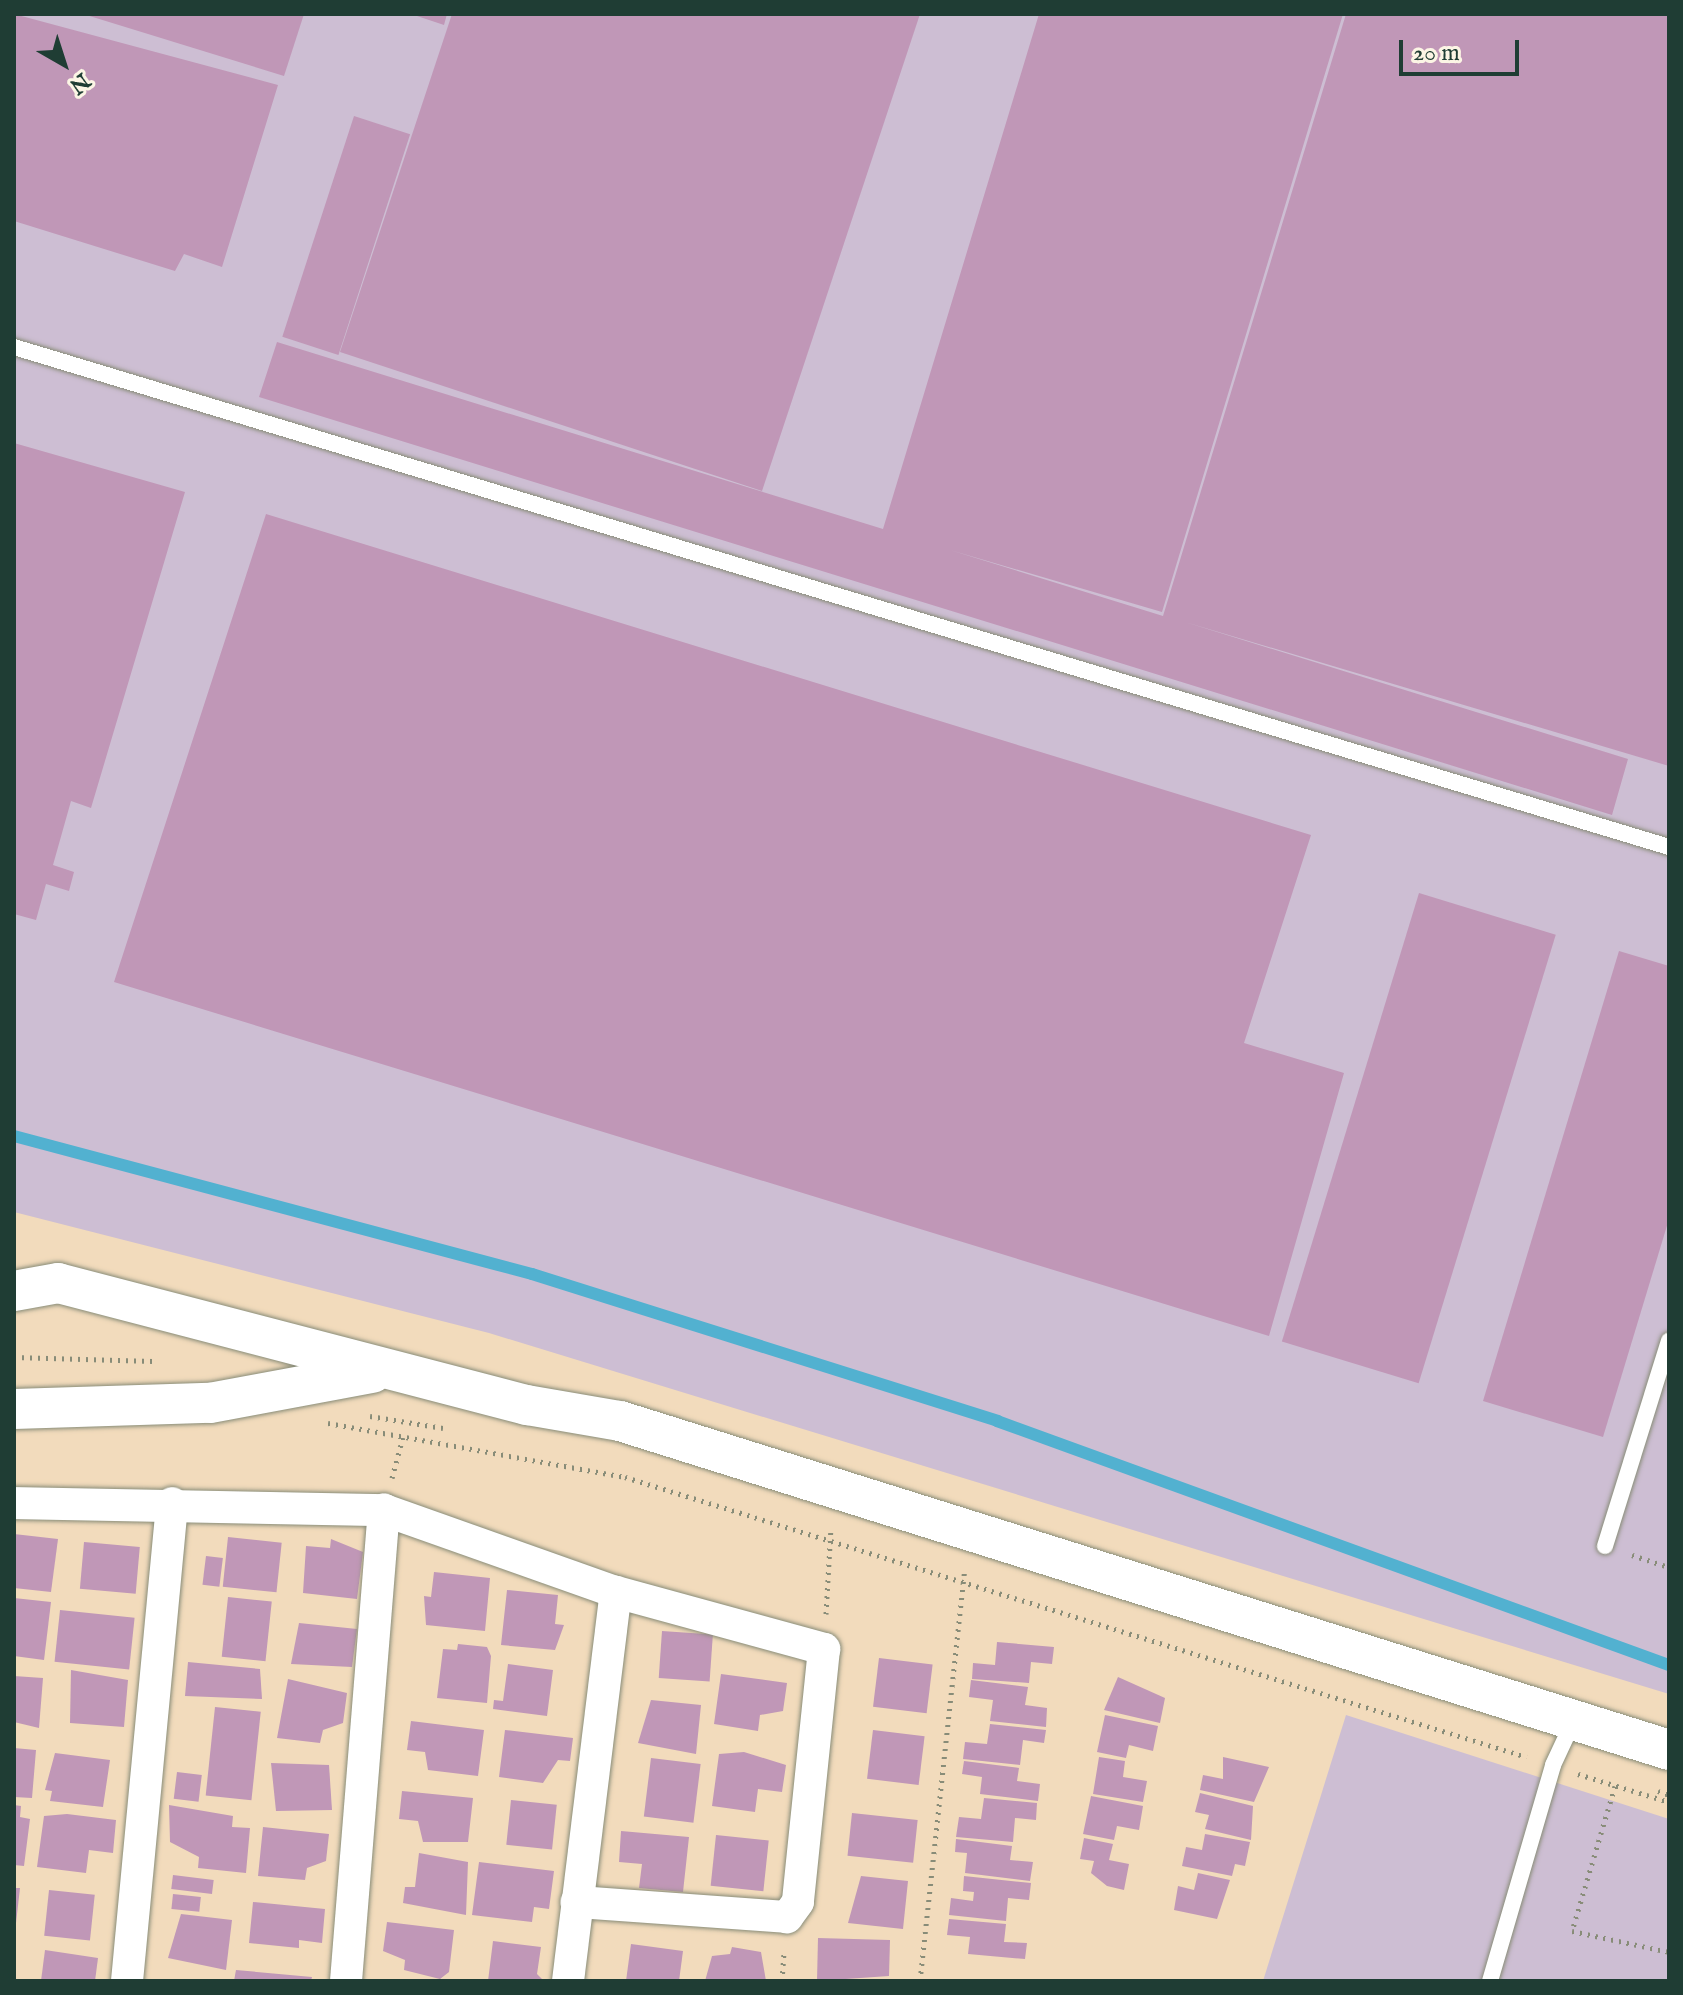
<!DOCTYPE html>
<style>
body{margin:0}
#map{position:relative;width:1683px;height:1995px;overflow:hidden;background:#f2dbbc;font-family:"IM FELL English",serif}
div>[style]{position:absolute}
[style*='--x']{left:calc(var(--x)*1px);top:calc(var(--y)*1px);width:calc(var(--w)*1px);rotate:calc(var(--a)*1deg)}
.industrial>*{inset:0;background:#cdbed3}
.stream>*{height:12px;margin:-6px;padding:0 6px;transform-origin:6px;border-radius:6px;background:#52b1d0}
.building>*{inset:0;background:#c097b7;transform-origin:0 0}
.path>*{height:5px;margin-top:-2.5px;transform-origin:0;background:repeating-linear-gradient(90deg,#888c78 0 2px,transparent 0 8px)}
.roads{filter:drop-shadow(0 0 2px #888c78) drop-shadow(0 0 2px #888c78)}
.service>*{height:16px;margin:-8px;padding:0 8px;transform-origin:8px;border-radius:8px;background:#fff}
.minor>*{height:32px;margin:-16px;padding:0 16px;transform-origin:16px;border-radius:16px;background:#fff}
.tertiary>*{height:40px;margin:-20px;padding:0 20px;transform-origin:20px;border-radius:20px;background:#fff}
span{translate:-50% -50%;white-space:nowrap;text-align:center;line-height:1.15;-webkit-text-stroke:6px #fcf5e5;paint-order:stroke}
.frame{position:absolute;inset:0;border:16px solid #1f3d34;pointer-events:none}
.north{position:absolute;left:24px;top:24px;width:80px;height:80px;-webkit-text-stroke:6px #fcf5e5;paint-order:stroke;rotate:141deg;font-size:22px;font-weight:700;line-height:32px;text-align:center;color:#1f3d34}
.north::after{content:'';display:block;margin:auto;width:28px;height:36px;background:#1f3d34;clip-path:polygon(50% 0,100% 100%,50% 72%,0 100%)}
.scale{position:absolute;left:1399px;top:40px;width:120px;height:36px;box-sizing:border-box;border:4px solid #1f3d34;border-top:0;padding-left:10px;font-size:24px;line-height:28px;white-space:nowrap;color:#1f3d34;-webkit-text-stroke:6px #fcf5e5;paint-order:stroke}
</style>
<div id="map">
<div class="industrial">
<div style="clip-path:polygon(14px 14px,1669px 14px,1669px 1694px,489px 1333px,14px 1212px)"></div>
<div style="clip-path:polygon(1346px 1715px,1669px 1819px,1669px 1981px,1263px 1981px)"></div>
</div>
<div class="stream">
<div style="--x:14;--y:1136;--w:536;--a:14.92"></div>
<div style="--x:532;--y:1274;--w:488;--a:17.5"></div>
<div style="--x:997;--y:1421;--w:715;--a:19.96"></div>
</div>
<div class="building">
<div style="clip-path:polygon(14px 14px,278px 85px,222px 267px,184px 254px,175px 271px,14px 221px)"></div>
<div style="clip-path:polygon(83px 14px,304px 14px,284px 76px)"></div>
<div style="clip-path:polygon(411px 14px,447px 14px,444px 25px)"></div>
<div style="clip-path:polygon(452px 14px,920px 14px,762px 491px,340px 352px)"></div>
<div style="clip-path:polygon(1039px 14px,1343px 14px,1162px 612px,950px 550px,1163px 616px,1346px 14px,1669px 14px,1669px 766px,1185px 622px,1628px 759px,1612px 815px,259px 397px,277px 342px,883px 529px)"></div>
<div style="left:354px;top:116px;width:59px;height:232px;rotate:18deg"></div>
<div style="clip-path:polygon(14px 443px,185px 492px,91px 808px,71px 801px,53px 865px,74px 872px,69px 891px,46px 884px,36px 920px,14px 914px)"></div>
<div style="clip-path:polygon(266px 514px,1311px 835px,1244px 1043px,1344px 1073px,1269px 1336px,114px 982px)"></div>
<div style="left:1419px;top:893px;width:143px;height:469px;rotate:17deg"></div>
<div style="clip-path:polygon(1619px 951px,1669px 966px,1669px 1219px,1603px 1437px,1483px 1401px)"></div>
<div style="clip-path:polygon(14px 1534px,58px 1539px,51px 1592px,14px 1588px)"></div>
<div style="left:228px;top:1537px;width:54px;height:50px;rotate:6deg"></div>
<div style="clip-path:polygon(331px 1539px,363px 1552px,357px 1599px,303px 1593px,306px 1546px,330px 1548px)"></div>
<div style="left:84px;top:1542px;width:56px;height:47px;rotate:5deg"></div>
<div style="left:206px;top:1556px;width:17px;height:29px;rotate:7deg"></div>
<div style="clip-path:polygon(434px 1572px,490px 1578px,485px 1631px,426px 1625px,424px 1596px,431px 1597px)"></div>
<div style="clip-path:polygon(507px 1590px,558px 1595px,555px 1624px,564px 1625px,555px 1650px,501px 1645px)"></div>
<div style="left:228px;top:1597px;width:44px;height:60px;rotate:6deg"></div>
<div style="clip-path:polygon(14px 1598px,51px 1602px,44px 1660px,14px 1656px)"></div>
<div style="left:60px;top:1610px;width:75px;height:52px;rotate:6deg"></div>
<div style="clip-path:polygon(299px 1623px,357px 1629px,352px 1667px,291px 1664px)"></div>
<div style="left:662px;top:1631px;width:51px;height:47px;rotate:4deg"></div>
<div style="clip-path:polygon(997px 1642px,1054px 1647px,1052px 1664px,1031px 1662px,1029px 1683px,972px 1679px,973px 1663px,995px 1665px)"></div>
<div style="clip-path:polygon(458px 1644px,487px 1647px,491px 1656px,487px 1703px,437px 1698px,443px 1649px,457px 1650px)"></div>
<div style="left:879px;top:1658px;width:54px;height:49px;rotate:7deg"></div>
<div style="clip-path:polygon(188px 1662px,260px 1669px,262px 1699px,185px 1696px)"></div>
<div style="clip-path:polygon(508px 1664px,553px 1670px,547px 1716px,493px 1709px,494px 1700px,503px 1701px)"></div>
<div style="clip-path:polygon(71px 1670px,128px 1680px,124px 1727px,70px 1723px)"></div>
<div style="clip-path:polygon(721px 1674px,787px 1683px,783px 1711px,760px 1715px,758px 1731px,714px 1724px)"></div>
<div style="clip-path:polygon(14px 1676px,43px 1678px,39px 1728px,14px 1722px)"></div>
<div style="clip-path:polygon(1118px 1677px,1165px 1698px,1160px 1723px,1104px 1710px)"></div>
<div style="clip-path:polygon(288px 1679px,347px 1693px,343px 1723px,323px 1730px,320px 1743px,277px 1738px)"></div>
<div style="clip-path:polygon(971px 1680px,1028px 1687px,1025px 1705px,1047px 1708px,1046px 1727px,990px 1721px,993px 1700px,969px 1697px)"></div>
<div style="clip-path:polygon(651px 1700px,701px 1705px,696px 1754px,638px 1743px)"></div>
<div style="left:215px;top:1707px;width:46px;height:89px;rotate:6deg"></div>
<div style="clip-path:polygon(1105px 1715px,1158px 1726px,1153px 1751px,1129px 1745px,1126px 1758px,1097px 1752px)"></div>
<div style="clip-path:polygon(411px 1721px,484px 1730px,478px 1776px,428px 1770px,425px 1752px,407px 1750px)"></div>
<div style="clip-path:polygon(990px 1724px,1046px 1730px,1044px 1743px,1023px 1740px,1020px 1765px,963px 1759px,965px 1742px,987px 1744px)"></div>
<div style="clip-path:polygon(505px 1730px,573px 1738px,570px 1761px,558px 1760px,543px 1783px,499px 1777px)"></div>
<div style="left:873px;top:1730px;width:52px;height:49px;rotate:7deg"></div>
<div style="clip-path:polygon(14px 1748px,36px 1750px,32px 1798px,14px 1797px)"></div>
<div style="clip-path:polygon(744px 1752px,786px 1765px,782px 1792px,758px 1789px,755px 1812px,712px 1806px,719px 1754px)"></div>
<div style="clip-path:polygon(55px 1753px,110px 1760px,103px 1807px,50px 1801px,52px 1791px,45px 1790px)"></div>
<div style="clip-path:polygon(1099px 1757px,1125px 1761px,1123px 1777px,1147px 1781px,1143px 1802px,1093px 1794px)"></div>
<div style="clip-path:polygon(1223px 1757px,1269px 1767px,1254px 1802px,1200px 1790px,1203px 1775px,1223px 1779px)"></div>
<div style="left:651px;top:1758px;width:50px;height:59px;rotate:7deg"></div>
<div style="clip-path:polygon(964px 1761px,1019px 1768px,1017px 1781px,1040px 1784px,1038px 1801px,980px 1794px,982px 1777px,962px 1774px)"></div>
<div style="clip-path:polygon(271px 1763px,329px 1765px,332px 1810px,276px 1811px)"></div>
<div style="left:177px;top:1772px;width:25px;height:27px;rotate:7deg"></div>
<div style="clip-path:polygon(402px 1791px,473px 1798px,468px 1842px,423px 1842px,418px 1821px,399px 1819px)"></div>
<div style="clip-path:polygon(1200px 1793px,1253px 1806px,1251px 1840px,1205px 1829px,1209px 1815px,1195px 1812px)"></div>
<div style="clip-path:polygon(1091px 1796px,1143px 1806px,1139px 1830px,1117px 1826px,1114px 1840px,1083px 1834px)"></div>
<div style="clip-path:polygon(984px 1798px,1037px 1803px,1036px 1820px,1015px 1818px,1013px 1842px,956px 1837px,959px 1817px,981px 1819px)"></div>
<div style="left:511px;top:1800px;width:46px;height:45px;rotate:6deg"></div>
<div style="clip-path:polygon(14px 1805px,21px 1806px,20px 1817px,30px 1819px,24px 1866px,14px 1865px)"></div>
<div style="clip-path:polygon(169px 1805px,233px 1816px,232px 1827px,250px 1828px,246px 1873px,198px 1868px,199px 1857px,170px 1842px)"></div>
<div style="left:852px;top:1813px;width:66px;height:43px;rotate:6deg"></div>
<div style="clip-path:polygon(67px 1814px,116px 1820px,113px 1853px,89px 1850px,86px 1873px,37px 1867px,44px 1816px)"></div>
<div style="clip-path:polygon(263px 1827px,329px 1834px,326px 1861px,307px 1868px,305px 1880px,258px 1876px)"></div>
<div style="clip-path:polygon(621px 1831px,689px 1837px,683px 1892px,639px 1888px,642px 1864px,619px 1862px)"></div>
<div style="clip-path:polygon(1205px 1834px,1250px 1842px,1245px 1866px,1235px 1864px,1232px 1876px,1182px 1866px,1186px 1847px,1202px 1850px)"></div>
<div style="left:716px;top:1835px;width:53px;height:51px;rotate:6deg"></div>
<div style="clip-path:polygon(1084px 1838px,1113px 1844px,1109px 1860px,1129px 1864px,1124px 1890px,1107px 1886px,1091px 1873px,1094px 1861px,1080px 1859px)"></div>
<div style="clip-path:polygon(956px 1839px,1012px 1846px,1010px 1860px,1033px 1862px,1030px 1881px,965px 1873px,967px 1853px,955px 1852px)"></div>
<div style="clip-path:polygon(419px 1853px,468px 1862px,466px 1915px,403px 1903px,405px 1887px,415px 1887px)"></div>
<div style="clip-path:polygon(479px 1862px,554px 1871px,549px 1909px,534px 1907px,532px 1922px,472px 1915px)"></div>
<div style="clip-path:polygon(1198px 1873px,1230px 1880px,1217px 1919px,1174px 1910px,1178px 1886px,1194px 1890px)"></div>
<div style="left:173px;top:1875px;width:41px;height:14px;rotate:7deg"></div>
<div style="clip-path:polygon(861px 1876px,908px 1881px,903px 1929px,848px 1923px)"></div>
<div style="clip-path:polygon(964px 1876px,1031px 1883px,1029px 1900px,1008px 1898px,1006px 1921px,949px 1915px,951px 1898px,973px 1901px,974px 1892px,963px 1891px)"></div>
<div style="clip-path:polygon(14px 1888px,20px 1888px,16px 1923px,14px 1922px)"></div>
<div style="left:49px;top:1890px;width:46px;height:46px;rotate:6deg"></div>
<div style="left:173px;top:1894px;width:28px;height:15px;rotate:6deg"></div>
<div style="clip-path:polygon(253px 1902px,325px 1909px,322px 1943px,299px 1940px,299px 1948px,249px 1943px)"></div>
<div style="clip-path:polygon(181px 1914px,232px 1920px,226px 1970px,168px 1958px)"></div>
<div style="clip-path:polygon(949px 1919px,1006px 1924px,1004px 1942px,1027px 1943px,1025px 1959px,968px 1954px,970px 1937px,947px 1935px)"></div>
<div style="clip-path:polygon(387px 1922px,454px 1930px,449px 1972px,440px 1979px,404px 1970px,405px 1960px,383px 1951px)"></div>
<div style="clip-path:polygon(818px 1938px,890px 1940px,889px 1976px,817px 1981px)"></div>
<div style="clip-path:polygon(493px 1941px,541px 1947px,537px 1974px,544px 1981px,488px 1981px)"></div>
<div style="clip-path:polygon(631px 1944px,683px 1951px,679px 1981px,626px 1981px)"></div>
<div style="clip-path:polygon(732px 1947px,761px 1952px,766px 1981px,705px 1981px,712px 1956px,730px 1954px)"></div>
<div style="clip-path:polygon(45px 1950px,98px 1958px,95px 1981px,41px 1981px)"></div>
<div style="clip-path:polygon(236px 1970px,312px 1977px,311px 1981px,234px 1981px)"></div>
</div>
<div class="path">
<div style="--x:14;--y:1357;--w:139;--a:1.6"></div>
<div style="--x:370;--y:1416;--w:74;--a:9.3"></div>
<div style="--x:328;--y:1423;--w:302;--a:10.3"></div>
<div style="--x:625;--y:1477;--w:944;--a:17.25"></div>
<div style="--x:392;--y:1478;--w:42;--a:-75"></div>
<div style="--x:1632;--y:1555;--w:39;--a:18"></div>
<div style="--x:826;--y:1614;--w:86;--a:-86.7"></div>
<div style="--x:1578;--y:1774;--w:95;--a:17.1"></div>
<div style="--x:1615;--y:1786;--w:151;--a:106.5"></div>
<div style="--x:1572;--y:1931;--w:99;--a:12.2"></div>
<div style="--x:1658;--y:1791;--w:12;--a:20"></div>
<div style="--x:782;--y:1981;--w:31;--a:-86"></div>
<div style="--x:920;--y:1981;--w:414;--a:-83.8"></div>
</div>
<div class="roads">
<div class="service">
<div style="--x:14;--y:347;--w:1729;--a:16.81"></div>
<div style="--x:1605;--y:1546;--w:215;--a:-72.7"></div>
<div style="--x:1490;--y:1981;--w:225;--a:-73.7"></div>
<div style="--x:1553;--y:1765;--w:50;--a:-65"></div>
</div>
<div class="minor">
<div style="--x:14;--y:1503;--w:370;--a:1.1"></div>
<div style="--x:384;--y:1510;--w:246;--a:19.5"></div>
<div style="--x:616;--y:1592;--w:216;--a:15.3"></div>
<div style="--x:824;--y:1649;--w:254;--a:95.9"></div>
<div style="--x:798;--y:1902;--w:19;--a:126"></div>
<div style="--x:787;--y:1917;--w:211;--a:-175.9"></div>
<div style="--x:127;--y:1981;--w:480;--a:-84.6"></div>
<div style="--x:346;--y:1981;--w:473;--a:-85.4"></div>
<div style="--x:568;--y:1981;--w:392;--a:-83"></div>
</div>
<div class="tertiary">
<div style="--x:14;--y:1291;--w:45;--a:-10.3"></div>
<div style="--x:58;--y:1283;--w:485;--a:14.6"></div>
<div style="--x:527;--y:1405;--w:94;--a:9.8"></div>
<div style="--x:620;--y:1421;--w:1099;--a:17.41"></div>
<div style="--x:14;--y:1409;--w:196;--a:-1.8"></div>
<div style="--x:210;--y:1403;--w:165;--a:-10.5"></div>
</div>
</div>
<div class="frame"></div>
<div class="north">N</div>
<div class="scale">20 m</div>
</div>
